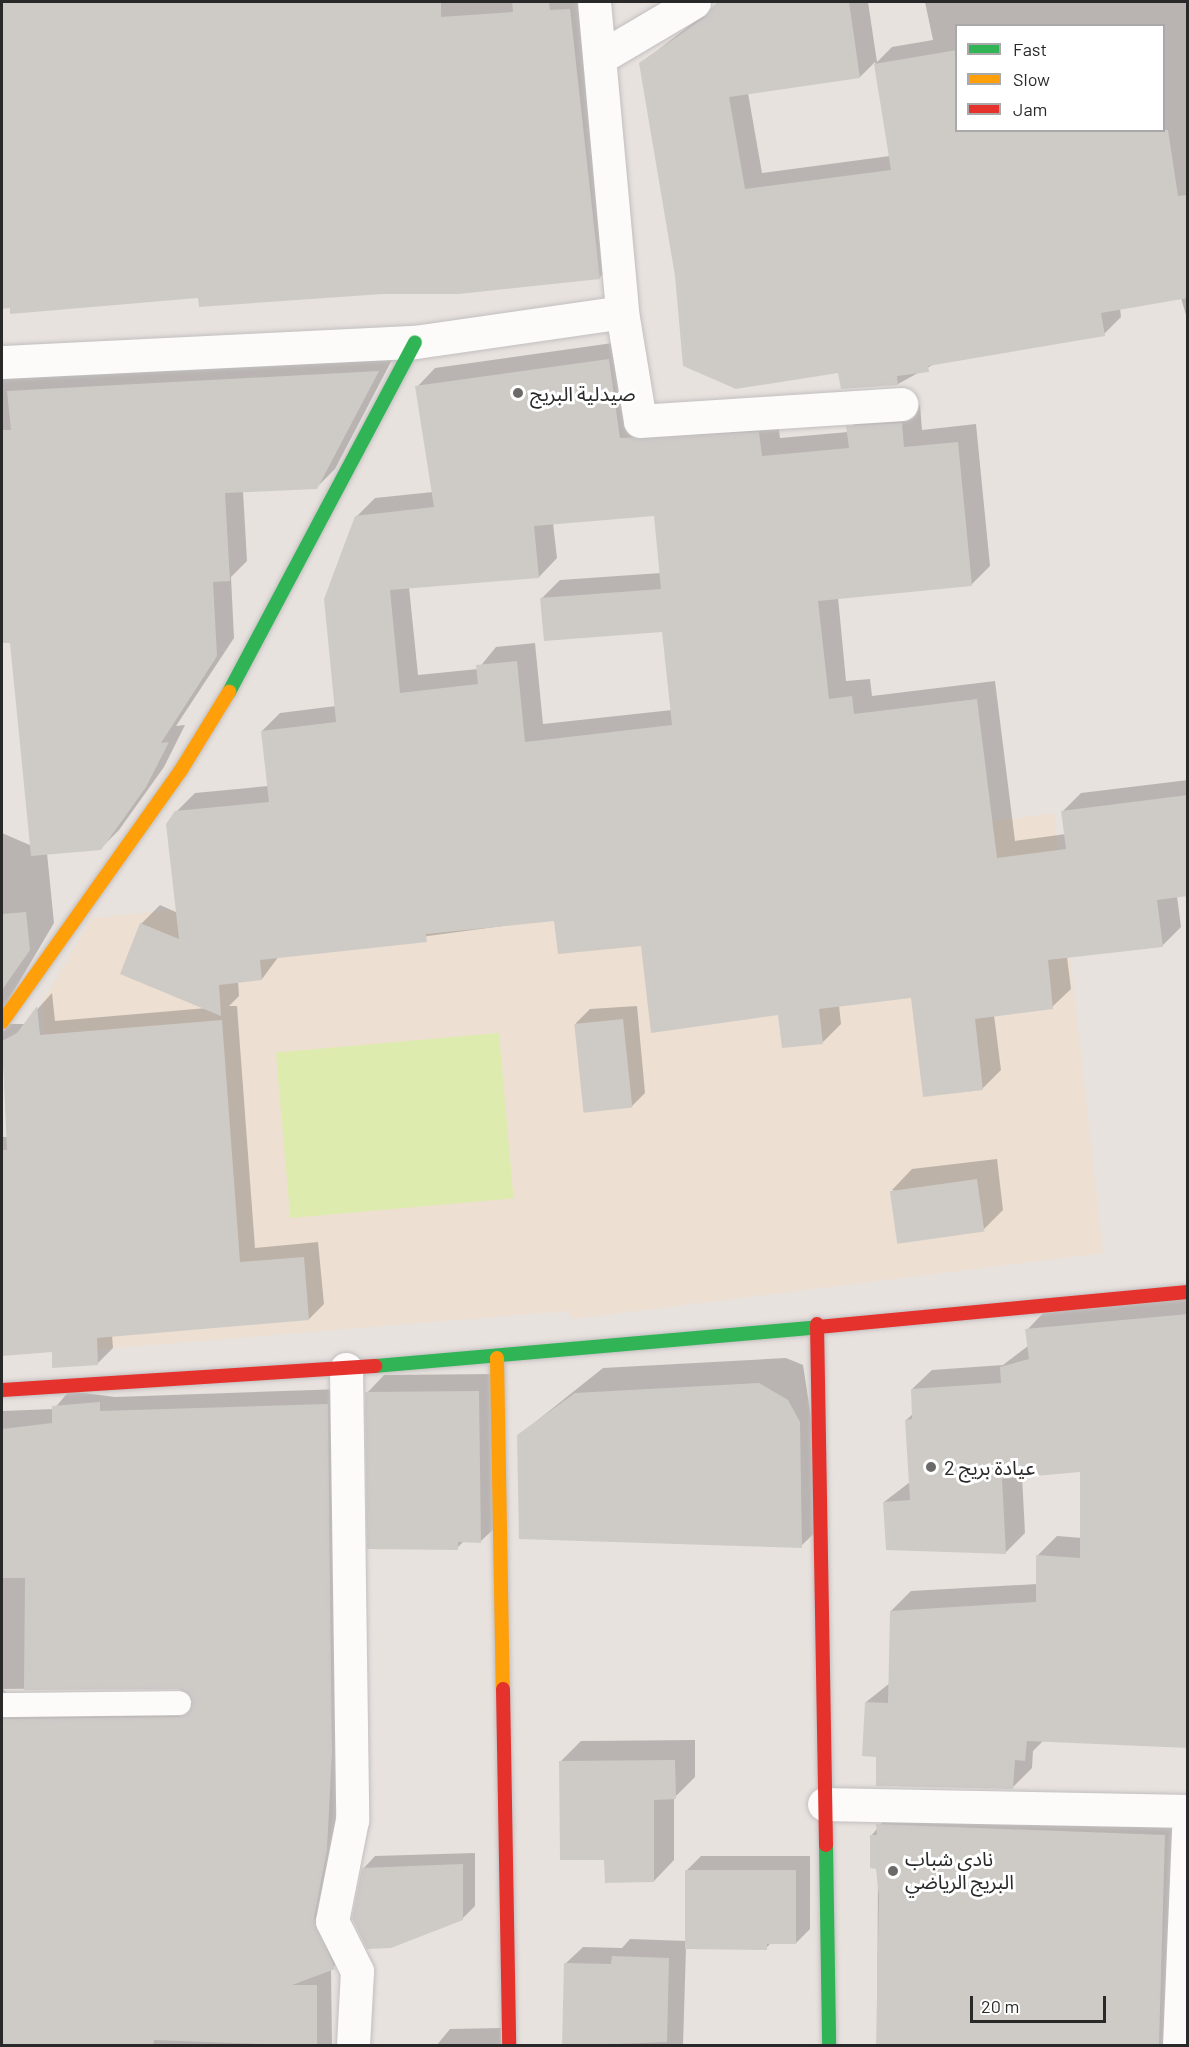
<!DOCTYPE html>
<meta charset="utf-8">
<style>
body{margin:0}
#map{position:relative;width:1189px;height:2047px;overflow:hidden;background:#e8e2de;font-family:Barlow,"Noto Sans Arabic",sans-serif}
div>[style]{position:absolute}
[style*='--x']{left:calc(var(--x)*1px);top:calc(var(--y)*1px);width:calc(var(--w)*1px);rotate:calc(var(--a)*1deg)}
.education>*{inset:0;background:#eddfd1}
.pitch>*{inset:0;background:#deebaf;transform-origin:0 0}
.shadow>*{inset:0;background:#0003}
.building>*{inset:0;background:#cecbc7;transform-origin:0 0}
.roads{filter:drop-shadow(0 0 2px #c1bfc0) drop-shadow(0 0 2px #c1bfc0)}
.lane>*{height:24px;margin:-12px;padding:0 12px;transform-origin:12px;border-radius:12px;background:#fcfbfa}
.street>*{height:33px;margin:-16.5px;padding:0 16.5px;transform-origin:16.5px;border-radius:16.5px;background:#fcfbfa}
.fast>*{height:14px;margin:-7px;padding:0 7px;transform-origin:7px;border-radius:7px;background:#30b455}
.slow>*{height:14px;margin:-7px;padding:0 7px;transform-origin:7px;border-radius:7px;background:#ff9f0a}
.jam>*{height:14px;margin:-7px;padding:0 7px;transform-origin:7px;border-radius:7px;background:#e5322d}
.dots>*{width:16px;height:16px;translate:-50% -50%;box-sizing:border-box;border:3px solid #fff;border-radius:50%}
span{translate:-50% -50%;white-space:nowrap;text-align:center;line-height:1.15;-webkit-text-stroke:6px #fff;paint-order:stroke}
.poi-label{font-size:20px;color:#292929}
.left{translate:0 -50%;text-align:left}
.frame{position:absolute;inset:0;border:3px solid #292929;pointer-events:none}
.legend{position:absolute;left:955px;top:24px;width:210px;height:108px;box-sizing:border-box;background:#fff;border:2px solid #a9a9a9;margin:0;padding:8px 10px;list-style:none;font-size:18px;color:#292929}
.legend li{display:flex;align-items:center;gap:12px;height:30px}
.legend b{width:30px;border:2px solid #a9a9a9}
.scale{position:absolute;left:970px;top:1996px;width:136px;height:27px;box-sizing:border-box;border:3px solid #292929;border-top:0;padding-left:8px;font-size:18px;line-height:21px;white-space:nowrap;color:#292929;-webkit-text-stroke:4px #fff;paint-order:stroke}
</style>
<div id="map">
<div class="education">
<div style="clip-path:polygon(1054px 813px,1103px 1253px,571px 1319px,569px 1311px,77px 1351px,41px 1004px,92px 918px,794px 849px)"></div>
</div>
<div class="pitch">
<div style="left:499px;top:1033px;width:166px;height:224px;rotate:85deg"></div>
</div>
<div class="shadow">
<div style="clip-path:polygon(2px 2px,585px 2px,614px 263px,599px 278px,2px 307px)"></div>
<div style="clip-path:polygon(evenodd,720px 2px,868px 2px,877px 62px,892px 47px,933px 40px,925px 2px,1188px 2px,1188px 322px,1181px 298px,1120px 308px,1121px 317px,1104px 334px,936px 363px,898px 384px,840px 372px,676px 276px,641px 63px,720px 2px,956px 26px,1164px 26px,1164px 130px,956px 130px,956px 26px,720px 2px,875px 62px,890px 156px,762px 173px,748px 93px,860px 77px,875px 62px)"></div>
<div style="clip-path:polygon(evenodd,627px 341px,638px 420px,777px 414px,780px 438px,848px 432px,866px 409px,920px 405px,922px 430px,976px 424px,990px 566px,971px 585px,838px 597px,846px 681px,870px 679px,872px 696px,995px 681px,1015px 841px,1066px 834px,1063px 811px,1081px 793px,1188px 780px,1188px 895px,1177px 896px,1181px 927px,1163px 945px,1067px 957px,1071px 989px,1052px 1007px,994px 1015px,1001px 1070px,982px 1089px,913px 997px,839px 1005px,841px 1024px,823px 1042px,780px 1013px,642px 944px,555px 919px,279px 956px,262px 979px,238px 981px,239px 996px,229px 1006px,237px 1006px,255px 1248px,318px 1242px,324px 1304px,309px 1319px,112px 1335px,113px 1348px,97px 1364px,53px 1350px,2px 1354px,2px 1137px,7px 1137px,2px 1032px,10px 1024px,24px 1024px,52px 993px,55px 1021px,207px 1008px,141px 924px,160px 905px,178px 913px,176px 812px,195px 793px,268px 786px,262px 731px,280px 713px,336px 706px,356px 517px,375px 498px,433px 492px,417px 387px,435px 368px,627px 341px,655px 515px,661px 573px,560px 580px,542px 598px,663px 630px,672px 710px,543px 724px,535px 643px,496px 647px,478px 669px,418px 675px,409px 587px,539px 577px,557px 558px,553px 523px,655px 515px)"></div>
<div style="clip-path:polygon(395px 354px,335px 469px,317px 487px,243px 491px,247px 561px,231px 577px,234px 638px,176px 726px,185px 725px,164px 767px,119px 830px,101px 848px,47px 853px,54px 923px,2px 1011px,2px 833px,32px 846px,11px 641px,2px 642px,2px 369px)"></div>
<div style="clip-path:polygon(637px 1006px,645px 1093px,631px 1107px,576px 1023px,590px 1009px)"></div>
<div style="clip-path:polygon(997px 1159px,1003px 1210px,983px 1230px,892px 1190px,912px 1169px)"></div>
<div style="clip-path:polygon(1188px 1298px,1188px 1747px,1043px 1741px,1033px 1751px,1032px 1768px,1013px 1787px,877px 1756px,866px 1702px,890px 1683px,891px 1611px,911px 1591px,1038px 1584px,1037px 1556px,1057px 1536px,1082px 1538px,1082px 1471px,1022px 1476px,1025px 1533px,1006px 1552px,884px 1502px,910px 1482px,906px 1420px,914px 1413px,912px 1389px,932px 1370px,1003px 1365px,1028px 1346px,1027px 1330px,1046px 1310px)"></div>
<div style="clip-path:polygon(786px 1358px,803px 1365px,827px 1521px,801px 1546px,519px 1435px,603px 1368px)"></div>
<div style="clip-path:polygon(496px 1374px,499px 1524px,481px 1541px,464px 1541px,457px 1548px,367px 1393px,384px 1375px)"></div>
<div style="clip-path:polygon(evenodd,342px 1389px,349px 1952px,331px 1969px,332px 2046px,2px 2046px,2px 1411px,54px 1409px,69px 1391px,115px 1397px,342px 1389px,179px 1687px,194px 1703px,18px 1705px,3px 1689px,179px 1687px)"></div>
<div style="clip-path:polygon(695px 1740px,695px 1777px,674px 1798px,674px 1860px,654px 1881px,606px 1858px,561px 1761px,581px 1741px)"></div>
<div style="clip-path:polygon(896px 1806px,1183px 1817px,1176px 2046px,877px 2046px,878px 1867px,871px 1836px)"></div>
<div style="clip-path:polygon(475px 1853px,475px 1906px,462px 1919px,363px 1869px,375px 1856px)"></div>
<div style="clip-path:polygon(701px 1856px,810px 1856px,810px 1929px,796px 1943px,772px 1942px,766px 1948px,686px 1948px,683px 2046px,563px 2046px,565px 1964px,583px 1947px,622px 1948px,630px 1939px,687px 1941px,687px 1870px)"></div>
<div style="clip-path:polygon(501px 2028px,501px 2046px,436px 2046px,450px 2029px)"></div>
</div>
<div class="building">
<div style="clip-path:polygon(2px 2px,441px 2px,441px 17px,513px 12px,512px 2px,549px 2px,550px 10px,570px 9px,600px 279px,459px 294px,383px 294px,199px 307px,198px 298px,10px 314px,10px 308px,2px 309px)"></div>
<div style="clip-path:polygon(717px 2px,849px 2px,860px 78px,729px 97px,745px 189px,891px 170px,874px 64px,957px 50px,957px 130px,1168px 130px,1178px 196px,1188px 195px,1188px 298px,1101px 313px,1105px 336px,928px 366px,929px 372px,897px 376px,898px 385px,841px 389px,838px 373px,736px 389px,683px 366px,675px 276px,639px 63px,704px 18px)"></div>
<div style="clip-path:polygon(evenodd,609px 359px,620px 438px,759px 432px,762px 456px,849px 448px,846px 426px,902px 423px,904px 447px,958px 442px,972px 586px,818px 601px,829px 699px,852px 696px,854px 714px,977px 699px,997px 858px,1066px 849px,1061px 811px,1188px 795px,1188px 896px,1157px 900px,1163px 947px,1048px 960px,1053px 1009px,975px 1019px,983px 1090px,923px 1097px,911px 998px,819px 1009px,823px 1044px,782px 1048px,778px 1015px,651px 1033px,641px 946px,558px 954px,554px 921px,426px 934px,427px 942px,260px 960px,262px 980px,219px 985px,221px 1016px,120px 974px,140px 923px,179px 939px,166px 824px,175px 811px,269px 802px,261px 731px,336px 722px,324px 599px,355px 516px,434px 507px,415px 386px,609px 359px,654px 516px,661px 589px,540px 598px,544px 641px,662px 632px,672px 725px,525px 742px,517px 661px,476px 665px,478px 684px,400px 693px,390px 590px,539px 578px,534px 526px,654px 516px)"></div>
<div style="clip-path:polygon(379px 371px,317px 489px,225px 493px,230px 581px,213px 582px,217px 656px,161px 743px,169px 742px,146px 787px,101px 850px,31px 856px,10px 643px,2px 643px,2px 430px,11px 430px,7px 391px)"></div>
<div style="clip-path:polygon(26px 912px,30px 950px,2px 990px,2px 914px)"></div>
<div style="clip-path:polygon(37px 1006px,40px 1035px,222px 1020px,240px 1262px,304px 1257px,309px 1320px,97px 1338px,98px 1365px,52px 1368px,52px 1352px,2px 1356px,2px 1150px,7px 1150px,2px 1041px,17px 1033px)"></div>
<div style="left:623px;top:1019px;width:89px;height:49px;rotate:84deg"></div>
<div style="left:977px;top:1179px;width:53px;height:88px;rotate:82deg"></div>
<div style="clip-path:polygon(1188px 1314px,1188px 1748px,1027px 1741px,1025px 1761px,1015px 1760px,1013px 1789px,876px 1786px,876px 1757px,862px 1756px,865px 1702px,888px 1703px,890px 1611px,1036px 1602px,1036px 1555px,1080px 1558px,1080px 1472px,1002px 1479px,1006px 1554px,886px 1550px,883px 1502px,910px 1500px,905px 1420px,912px 1419px,911px 1389px,1001px 1383px,1000px 1367px,1029px 1359px,1025px 1329px)"></div>
<div style="clip-path:polygon(759px 1383px,788px 1400px,800px 1422px,802px 1548px,519px 1539px,517px 1435px,575px 1393px)"></div>
<div style="clip-path:polygon(479px 1391px,481px 1543px,458px 1542px,458px 1550px,367px 1549px,365px 1392px)"></div>
<div style="clip-path:polygon(100px 1402px,100px 1411px,328px 1404px,332px 1753px,327px 1850px,314px 1918px,335px 1969px,292px 1985px,317px 1985px,317px 2046px,154px 2040px,153px 2046px,2px 2046px,2px 1719px,179px 1717px,193px 1703px,179px 1689px,24px 1690px,25px 1578px,2px 1578px,2px 1429px,52px 1423px,52px 1406px)"></div>
<div style="clip-path:polygon(675px 1760px,676px 1799px,654px 1800px,654px 1882px,605px 1883px,604px 1860px,560px 1860px,559px 1761px)"></div>
<div style="clip-path:polygon(876px 1824px,1165px 1835px,1159px 2046px,876px 2046px,879px 1897px,876px 1869px,870px 1868px,870px 1835px,877px 1835px)"></div>
<div style="clip-path:polygon(463px 1864px,463px 1920px,391px 1948px,367px 1949px,352px 1918px,362px 1868px)"></div>
<div style="clip-path:polygon(685px 1870px,796px 1870px,796px 1944px,767px 1944px,767px 1950px,685px 1949px)"></div>
<div style="clip-path:polygon(612px 1956px,669px 1958px,667px 2042px,562px 2046px,564px 1963px,611px 1964px)"></div>
</div>
<div class="roads">
<div class="lane">
<div style="--x:2;--y:1705;--w:177;--a:-0.6"></div>
</div>
<div class="street">
<div style="--x:594;--y:2;--w:311;--a:84.8"></div>
<div style="--x:622;--y:312;--w:110;--a:80.6"></div>
<div style="--x:640;--y:421;--w:262;--a:-3.7"></div>
<div style="--x:601;--y:57;--w:108;--a:-30.6"></div>
<div style="--x:2;--y:362;--w:413;--a:-2.8"></div>
<div style="--x:415;--y:342;--w:209;--a:-8.2"></div>
<div style="--x:346;--y:1369;--w:451;--a:89.2"></div>
<div style="--x:352;--y:1820;--w:103;--a:101.2"></div>
<div style="--x:332;--y:1921;--w:56;--a:63.4"></div>
<div style="--x:357;--y:1971;--w:75;--a:93.1"></div>
<div style="--x:824;--y:1804;--w:364;--a:1.1"></div>
<div style="--x:1179;--y:2046;--w:216;--a:-87.6"></div>
</div>
<div class="fast">
<div style="--x:229;--y:692;--w:396;--a:-62"></div>
<div style="--x:375;--y:1366;--w:444;--a:-5"></div>
<div style="--x:826;--y:1845;--w:201;--a:89.1"></div>
</div>
<div class="slow">
<div style="--x:2;--y:1022;--w:309;--a:-54.6"></div>
<div style="--x:181;--y:770;--w:92;--a:-58.4"></div>
<div style="--x:497;--y:1358;--w:331;--a:89"></div>
</div>
<div class="jam">
<div style="--x:817;--y:1324;--w:521;--a:89.01"></div>
<div style="--x:817;--y:1327;--w:373;--a:-5.4"></div>
<div style="--x:2;--y:1390;--w:374;--a:-3.7"></div>
<div style="--x:503;--y:1689;--w:357;--a:89"></div>
</div>
</div>
<div class="dots">
<div style="left:518px;top:393px;background:#6c6a68"></div>
<div style="left:931px;top:1467px;background:#6c6a68"></div>
<div style="left:893px;top:1871px;background:#6c6a68"></div>
</div>
<div class="poi-label">
<span class="left" style="left:530px;top:393px">صيدلية البريج</span>
<span class="left" style="left:944px;top:1467px">عيادة بريج 2</span>
<span class="left" style="left:905px;top:1870px">نادي شباب<br>البريج الرياضي</span>
</div>
<div class="frame"></div>
<ul class="legend">
<li><b style="height:8px;background:#30b455"></b>Fast</li>
<li><b style="height:8px;background:#ff9f0a"></b>Slow</li>
<li><b style="height:8px;background:#e5322d"></b>Jam</li>
</ul>
<div class="scale">20 m</div>
</div>
